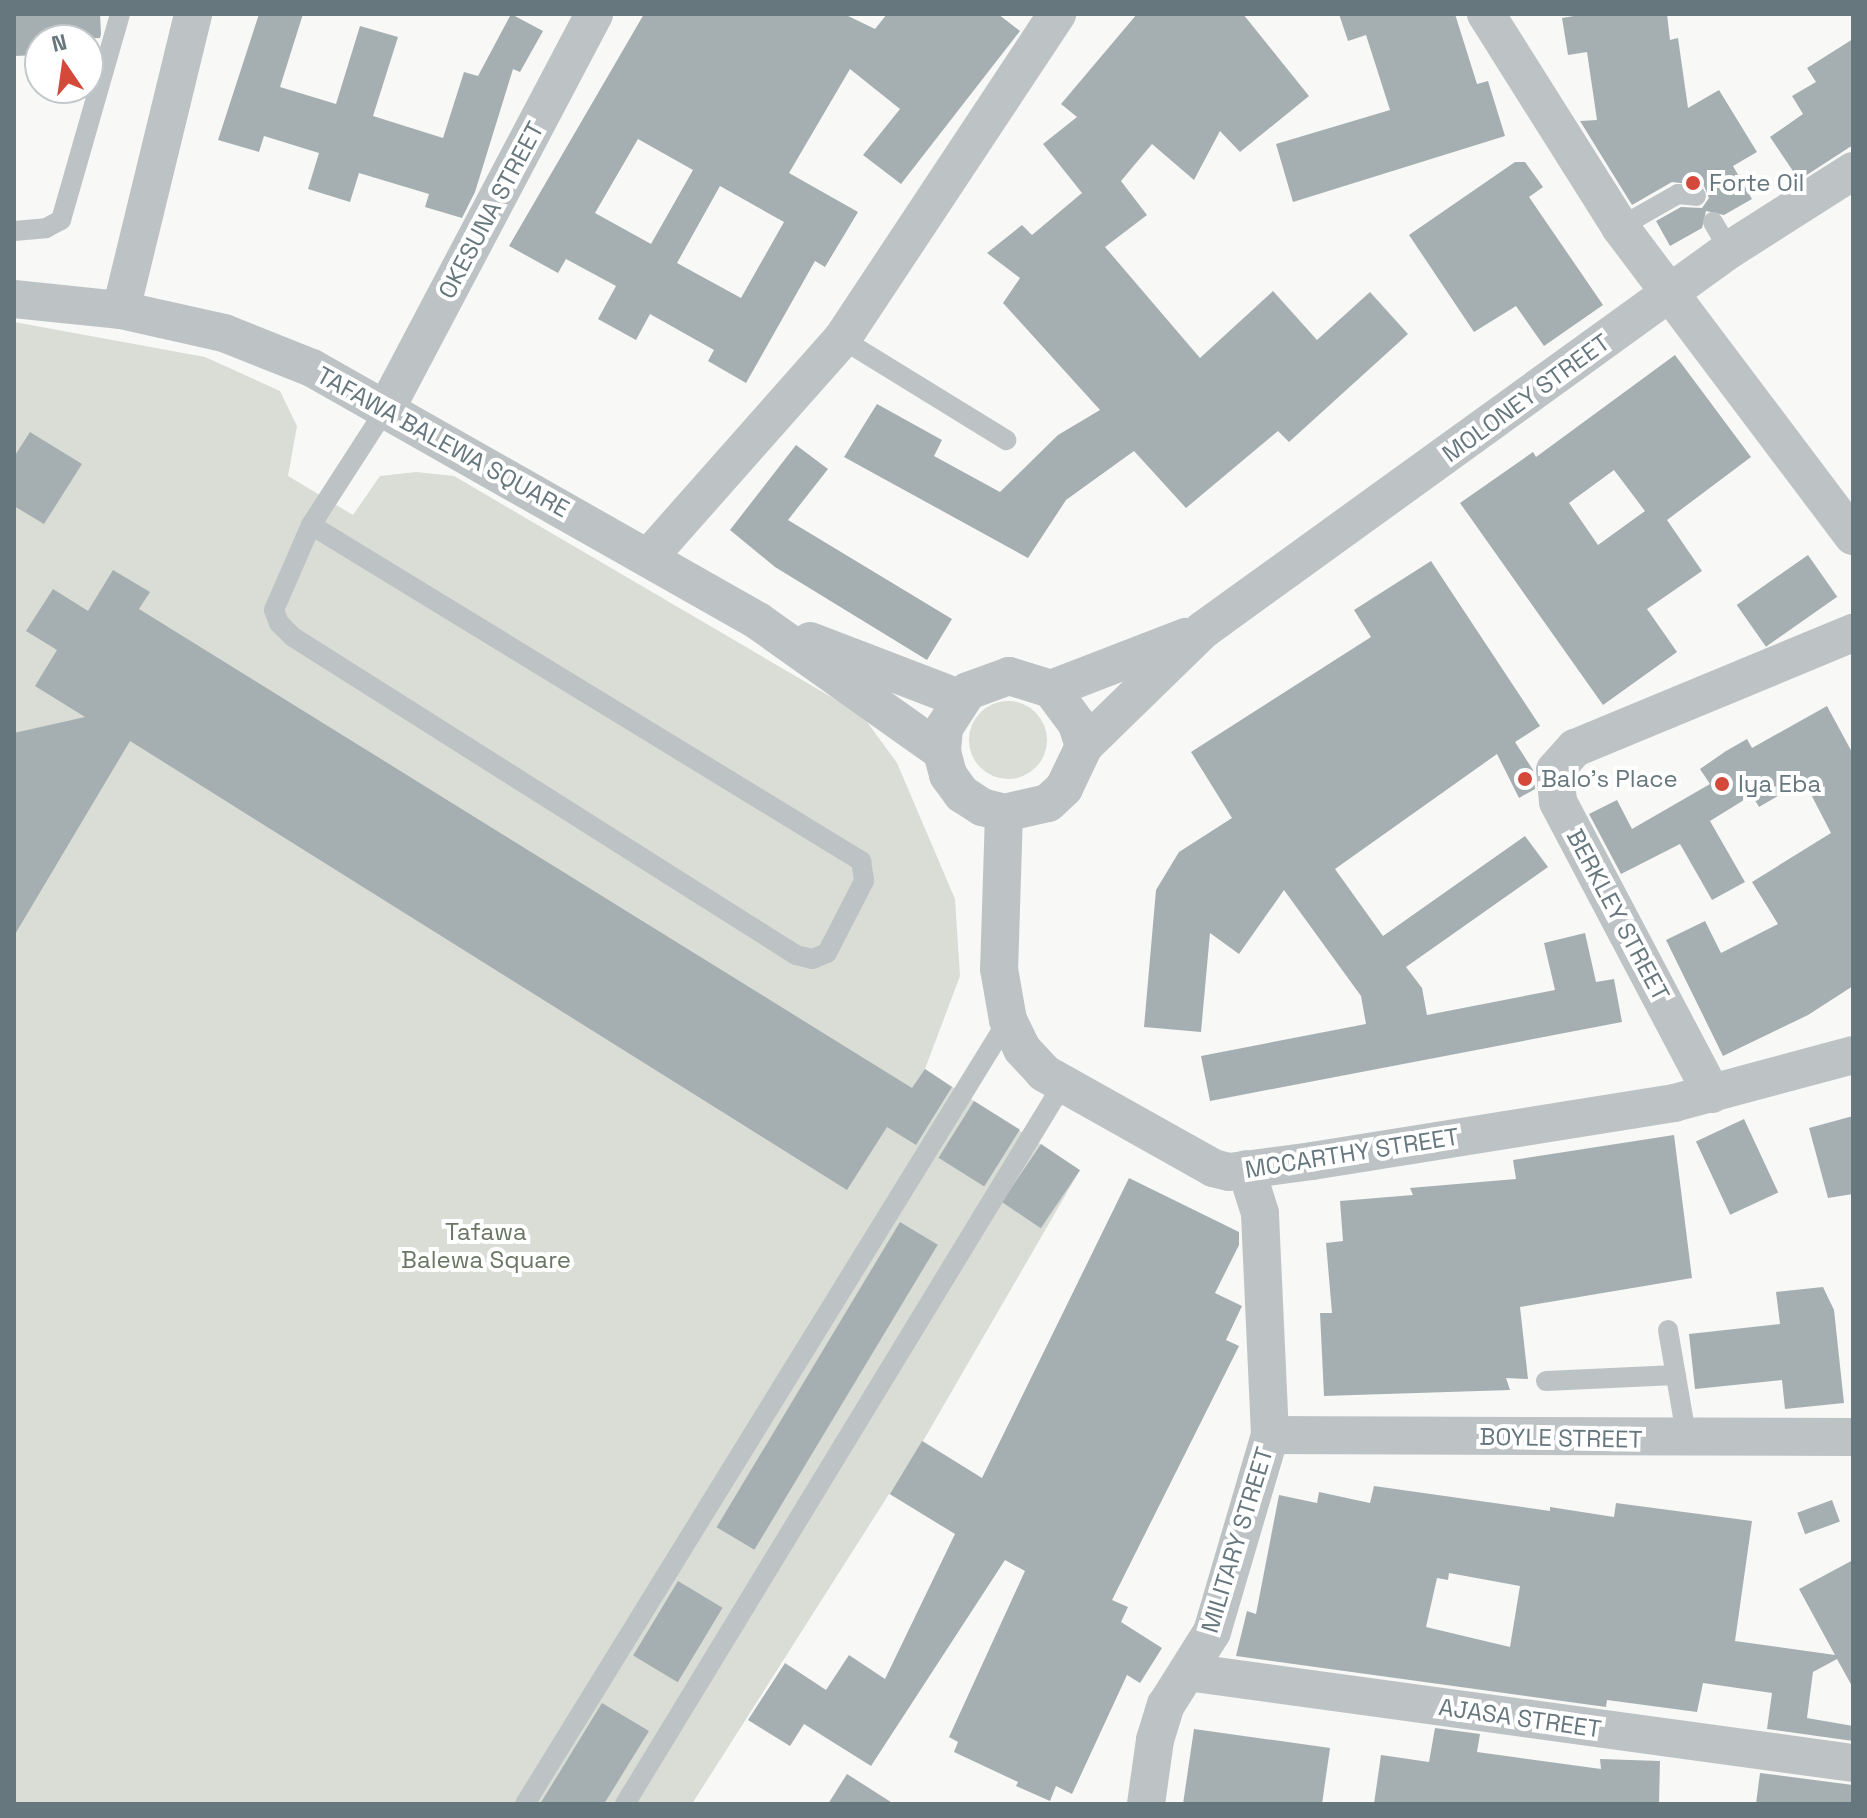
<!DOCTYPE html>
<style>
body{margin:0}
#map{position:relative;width:1867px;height:1818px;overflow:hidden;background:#f8f8f6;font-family:"Space Grotesk",sans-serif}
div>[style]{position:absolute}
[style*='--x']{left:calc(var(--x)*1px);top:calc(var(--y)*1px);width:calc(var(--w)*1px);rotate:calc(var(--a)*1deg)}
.green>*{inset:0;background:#d9ddd5}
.round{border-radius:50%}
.building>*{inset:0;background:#a5afb2;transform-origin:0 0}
.service>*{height:20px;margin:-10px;padding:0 10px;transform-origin:10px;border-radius:10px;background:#bdc3c5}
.minor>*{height:38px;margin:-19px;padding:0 19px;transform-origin:19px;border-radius:19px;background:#bdc3c5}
.dots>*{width:22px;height:22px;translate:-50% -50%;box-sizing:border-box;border:4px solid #fff;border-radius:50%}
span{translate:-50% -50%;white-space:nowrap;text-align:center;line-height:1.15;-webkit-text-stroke:8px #fff;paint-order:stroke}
.poi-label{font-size:24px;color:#66777e}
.left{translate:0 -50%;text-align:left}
.street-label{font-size:24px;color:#66777e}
.park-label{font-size:24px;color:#6a7764}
.frame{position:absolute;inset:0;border:16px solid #66777e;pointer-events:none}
.north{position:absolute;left:24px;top:24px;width:80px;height:80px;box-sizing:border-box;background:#fff;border:2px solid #c2c9cb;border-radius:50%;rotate:347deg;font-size:22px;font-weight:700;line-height:32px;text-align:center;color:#66777e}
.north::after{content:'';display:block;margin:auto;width:28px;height:36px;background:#d4493a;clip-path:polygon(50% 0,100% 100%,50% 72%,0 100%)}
</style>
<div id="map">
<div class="green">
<div style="clip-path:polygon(14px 322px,205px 357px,280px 391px,297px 426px,288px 476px,353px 515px,380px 476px,416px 472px,454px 476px,862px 715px,897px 763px,955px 899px,960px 976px,925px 1069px,1080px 1170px,923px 1441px,975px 1474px,942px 1526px,889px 1494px,692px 1804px,14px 1804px)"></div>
<div class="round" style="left:969px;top:701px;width:78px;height:78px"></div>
</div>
<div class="building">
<div style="clip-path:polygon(14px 14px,100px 14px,101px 34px,100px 38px,40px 40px,40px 55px,14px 56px)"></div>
<div style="clip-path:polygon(259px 14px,303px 14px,280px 87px,336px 104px,360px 26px,398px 37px,373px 116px,443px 138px,464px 72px,478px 76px,511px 14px,543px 31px,520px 72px,513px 69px,475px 192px,462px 218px,425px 207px,429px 194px,359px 173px,350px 202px,308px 189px,319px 153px,264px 136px,259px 152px,218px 140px)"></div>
<div style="clip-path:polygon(evenodd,644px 14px,844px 14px,875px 29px,887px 14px,998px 14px,1020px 31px,901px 184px,863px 155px,900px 109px,850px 69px,789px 173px,858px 212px,825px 267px,815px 261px,746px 383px,708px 361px,714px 350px,650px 314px,636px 340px,598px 319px,616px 286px,566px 259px,558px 273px,509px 246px,644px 14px,638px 139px,693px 170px,651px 244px,595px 213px,638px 139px,644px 14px,720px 186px,784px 222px,741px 298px,677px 263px,720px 186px)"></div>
<div style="clip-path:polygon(1137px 14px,1243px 14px,1309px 96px,1240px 152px,1220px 131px,1194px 180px,1152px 144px,1121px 181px,1147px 215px,1105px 247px,1200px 358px,1273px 291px,1317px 340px,1370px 292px,1408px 334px,1289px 442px,1278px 431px,1186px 508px,1134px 451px,1066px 500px,1028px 558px,844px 457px,877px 404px,942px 440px,934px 456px,1000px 492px,1058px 435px,1100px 410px,1003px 303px,1020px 278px,987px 253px,1022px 225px,1032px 235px,1082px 193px,1043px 144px,1077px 117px,1061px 104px)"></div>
<div style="clip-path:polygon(1339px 14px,1455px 14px,1477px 84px,1488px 81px,1505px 136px,1293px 202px,1276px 144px,1390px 110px,1366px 35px,1348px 41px)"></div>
<div style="clip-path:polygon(1586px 14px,1667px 14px,1670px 40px,1678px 38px,1688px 108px,1719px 90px,1757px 152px,1733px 166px,1752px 199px,1724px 215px,1706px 211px,1702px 228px,1670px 246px,1656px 221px,1681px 207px,1702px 208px,1709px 198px,1704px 186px,1672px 182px,1632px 205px,1580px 121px,1597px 120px,1587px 52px,1568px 55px,1562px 18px)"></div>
<div style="clip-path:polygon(1853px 39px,1853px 145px,1799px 180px,1770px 137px,1803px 114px,1792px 96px,1816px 82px,1807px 68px)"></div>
<div style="clip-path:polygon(1515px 162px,1525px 162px,1543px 187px,1529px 197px,1603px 305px,1544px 346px,1516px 306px,1474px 332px,1409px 235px)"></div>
<div style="clip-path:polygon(evenodd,1675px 355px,1751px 457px,1667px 520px,1702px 571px,1647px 609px,1677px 652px,1603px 705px,1460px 503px,1533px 452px,1536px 457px,1675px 355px,1614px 470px,1645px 511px,1598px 545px,1569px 503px,1614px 470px)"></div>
<div style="clip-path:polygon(30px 432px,82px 464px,44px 524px,14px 506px,14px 457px)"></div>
<div style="clip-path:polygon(796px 445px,828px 469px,788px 520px,952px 619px,927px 660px,775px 567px,730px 530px)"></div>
<div style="left:1808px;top:555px;width:51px;height:87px;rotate:55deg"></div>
<div style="clip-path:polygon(1431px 561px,1540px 726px,1515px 742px,1533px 770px,1535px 789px,1519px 798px,1497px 754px,1335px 869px,1383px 936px,1525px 836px,1548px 867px,1406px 967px,1422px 988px,1427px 1015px,1555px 990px,1544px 943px,1585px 933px,1596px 982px,1614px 979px,1622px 1022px,1210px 1101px,1201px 1056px,1366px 1024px,1361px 996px,1284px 890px,1239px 954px,1210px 933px,1201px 1032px,1144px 1027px,1156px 890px,1179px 852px,1232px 818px,1191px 752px,1371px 637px,1354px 610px)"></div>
<div style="clip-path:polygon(113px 570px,150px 592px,139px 609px,912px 1088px,925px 1069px,952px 1087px,916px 1145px,887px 1127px,847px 1190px,130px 741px,14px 936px,14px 733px,85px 717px,35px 686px,57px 650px,26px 631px,53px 589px,88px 611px)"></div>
<div style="clip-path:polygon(1827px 706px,1853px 754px,1853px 986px,1808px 1015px,1723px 1056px,1666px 940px,1705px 921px,1721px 953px,1778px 924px,1752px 882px,1831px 833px,1804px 781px,1759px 807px,1752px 795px,1710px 821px,1745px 882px,1712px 900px,1680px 844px,1621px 874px,1589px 814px,1617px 800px,1632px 829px,1710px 784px,1700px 769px,1726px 751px,1747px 739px,1752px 748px)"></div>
<div style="left:974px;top:1101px;width:54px;height:67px;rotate:32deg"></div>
<div style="clip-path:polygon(1853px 1116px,1853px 1194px,1828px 1198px,1809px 1128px)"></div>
<div style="left:1744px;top:1119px;width:81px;height:53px;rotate:65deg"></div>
<div style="clip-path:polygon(1674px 1135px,1692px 1278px,1520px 1307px,1528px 1379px,1506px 1378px,1510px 1390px,1324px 1396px,1320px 1313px,1332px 1313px,1326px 1243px,1343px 1241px,1340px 1201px,1413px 1195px,1410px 1188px,1516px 1179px,1513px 1160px)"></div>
<div style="left:1041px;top:1144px;width:47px;height:70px;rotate:34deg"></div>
<div style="clip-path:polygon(1129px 1178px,1239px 1232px,1239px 1245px,1215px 1293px,1242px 1306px,1226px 1340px,1239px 1346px,1112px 1600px,1128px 1607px,1121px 1622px,1162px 1648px,1140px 1683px,1127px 1675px,1072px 1794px,1056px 1786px,1050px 1801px,1016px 1786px,1018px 1782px,954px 1752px,958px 1742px,949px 1737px,1025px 1571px,1005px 1560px,871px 1766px,804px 1724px,790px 1746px,748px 1720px,785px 1663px,826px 1690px,849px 1655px,885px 1679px,955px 1534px,890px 1494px,922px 1441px,982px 1478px)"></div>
<div style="left:900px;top:1222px;width:44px;height:356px;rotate:31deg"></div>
<div style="clip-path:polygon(1823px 1287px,1834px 1310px,1844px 1403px,1785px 1409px,1782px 1380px,1695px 1389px,1689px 1334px,1780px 1324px,1776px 1292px)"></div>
<div style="clip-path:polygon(evenodd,1374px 1486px,1550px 1511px,1550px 1507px,1614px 1517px,1616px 1503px,1752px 1521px,1735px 1641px,1835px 1655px,1799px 1589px,1853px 1560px,1853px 1688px,1837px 1659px,1813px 1672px,1807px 1718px,1853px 1726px,1853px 1741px,1767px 1729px,1772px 1693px,1703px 1683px,1697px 1712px,1607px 1700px,1606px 1707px,1236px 1656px,1247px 1611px,1256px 1614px,1279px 1495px,1317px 1503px,1319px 1492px,1370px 1503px,1374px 1486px,1449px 1573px,1520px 1586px,1510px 1647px,1426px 1627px,1437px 1578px,1448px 1580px,1449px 1573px)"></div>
<div style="left:1832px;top:1500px;width:23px;height:37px;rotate:70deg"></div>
<div style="left:678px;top:1581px;width:52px;height:87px;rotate:31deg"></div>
<div style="clip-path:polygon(602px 1703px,649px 1731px,604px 1804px,540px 1804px)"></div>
<div style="clip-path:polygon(1435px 1728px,1480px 1734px,1477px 1752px,1601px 1769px,1600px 1759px,1660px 1761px,1659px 1804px,1374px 1804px,1381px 1755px,1429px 1762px)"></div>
<div style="clip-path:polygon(1194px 1729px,1330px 1748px,1322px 1804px,1183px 1804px)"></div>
<div style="clip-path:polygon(1760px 1773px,1853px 1785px,1853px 1804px,1756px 1804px)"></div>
<div style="clip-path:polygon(847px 1774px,894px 1804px,828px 1804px)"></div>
</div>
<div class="service">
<div style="--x:1713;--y:222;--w:32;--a:60"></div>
<div style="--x:1620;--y:227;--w:67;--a:-29.6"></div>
<div style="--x:1678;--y:194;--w:18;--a:6"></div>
<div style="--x:14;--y:231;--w:32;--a:-5"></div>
<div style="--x:46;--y:228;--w:17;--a:-28"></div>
<div style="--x:61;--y:220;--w:214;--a:-74"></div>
<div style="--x:842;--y:339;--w:193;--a:31.6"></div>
<div style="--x:311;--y:525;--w:645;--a:31.42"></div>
<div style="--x:861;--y:861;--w:20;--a:81"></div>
<div style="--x:864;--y:881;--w:81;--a:117.2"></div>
<div style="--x:827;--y:953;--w:16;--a:158"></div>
<div style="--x:812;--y:959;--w:16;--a:-166"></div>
<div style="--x:796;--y:955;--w:595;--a:-147.7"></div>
<div style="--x:293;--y:637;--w:20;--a:-135"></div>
<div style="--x:279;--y:623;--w:14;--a:-111"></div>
<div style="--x:274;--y:610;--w:93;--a:-66.5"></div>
<div style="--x:311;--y:525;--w:140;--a:-57.2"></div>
<div style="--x:1668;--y:1330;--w:112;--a:80.2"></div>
<div style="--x:1546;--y:1381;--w:130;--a:-2.6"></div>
<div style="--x:525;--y:1804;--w:921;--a:-58.36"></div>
<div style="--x:625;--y:1804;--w:843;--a:-58.69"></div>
</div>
<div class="minor">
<div style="--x:1486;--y:14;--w:252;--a:57.8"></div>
<div style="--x:1620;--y:227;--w:387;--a:53"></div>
<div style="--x:14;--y:299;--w:108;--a:5.9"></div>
<div style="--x:121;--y:310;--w:106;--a:12.6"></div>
<div style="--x:224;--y:333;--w:95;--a:21.7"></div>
<div style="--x:312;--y:368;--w:513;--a:29.56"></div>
<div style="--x:758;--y:621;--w:226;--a:35.4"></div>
<div style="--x:121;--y:310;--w:305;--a:-76.3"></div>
<div style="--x:387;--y:407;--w:444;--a:-62.2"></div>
<div style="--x:648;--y:558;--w:293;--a:-48.5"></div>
<div style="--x:842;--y:339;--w:390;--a:-56.5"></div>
<div style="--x:810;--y:641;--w:162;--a:21"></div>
<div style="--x:1051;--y:689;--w:145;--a:-21.1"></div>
<div style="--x:1084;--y:746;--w:23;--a:-108"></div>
<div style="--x:1077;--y:724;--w:44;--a:-126.6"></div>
<div style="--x:1051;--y:689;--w:44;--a:-162.8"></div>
<div style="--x:1009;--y:676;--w:44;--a:159.9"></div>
<div style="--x:968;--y:691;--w:44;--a:123"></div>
<div style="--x:944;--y:728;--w:24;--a:95"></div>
<div style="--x:942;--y:752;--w:24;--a:75"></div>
<div style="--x:948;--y:775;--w:24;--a:54"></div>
<div style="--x:962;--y:794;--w:24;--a:33"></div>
<div style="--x:982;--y:807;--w:23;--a:15"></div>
<div style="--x:1004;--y:813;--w:45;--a:-12.8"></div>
<div style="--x:1048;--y:803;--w:22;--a:-43"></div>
<div style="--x:1064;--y:788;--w:47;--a:-64.5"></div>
<div style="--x:1084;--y:746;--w:166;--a:-44.3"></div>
<div style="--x:1203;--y:630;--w:649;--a:-35.85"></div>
<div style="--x:1729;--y:250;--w:147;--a:-32.5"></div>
<div style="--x:1004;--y:813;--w:156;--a:91.8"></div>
<div style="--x:999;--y:969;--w:52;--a:80"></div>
<div style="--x:1008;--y:1020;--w:32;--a:64"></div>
<div style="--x:1022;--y:1049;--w:33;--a:47"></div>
<div style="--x:1044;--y:1073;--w:194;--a:29.3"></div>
<div style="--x:1213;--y:1168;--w:16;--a:14"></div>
<div style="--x:1229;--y:1172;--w:84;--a:-7.5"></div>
<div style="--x:1312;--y:1161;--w:367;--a:-9.1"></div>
<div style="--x:1674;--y:1103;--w:185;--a:-15"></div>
<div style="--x:1712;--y:1094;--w:330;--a:-117.8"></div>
<div style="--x:1558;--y:802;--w:32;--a:-95"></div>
<div style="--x:1555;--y:770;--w:30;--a:-48"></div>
<div style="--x:1575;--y:748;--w:301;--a:-22.5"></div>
<div style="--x:1270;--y:1435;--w:583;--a:0.2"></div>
<div style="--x:1187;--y:1672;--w:672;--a:7.78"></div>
<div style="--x:1146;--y:1804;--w:65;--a:-82"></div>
<div style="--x:1155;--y:1740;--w:37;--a:-73"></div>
<div style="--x:1166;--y:1705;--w:86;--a:-57.8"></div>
<div style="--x:1212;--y:1632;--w:205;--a:-73.6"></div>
<div style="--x:1270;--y:1435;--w:222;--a:-92.6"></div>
<div style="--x:1260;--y:1213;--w:46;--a:-107.7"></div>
</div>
<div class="dots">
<div style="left:1693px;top:183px;background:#d4493a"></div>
<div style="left:1525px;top:779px;background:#d4493a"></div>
<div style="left:1722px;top:784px;background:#d4493a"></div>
</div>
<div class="poi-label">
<span class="left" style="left:1709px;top:183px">Forte Oil</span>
<span class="left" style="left:1541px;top:779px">Balo's Place</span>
<span class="left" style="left:1738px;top:784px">Iya Eba</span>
</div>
<div class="street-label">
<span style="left:491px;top:210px;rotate:-62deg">OKESUNA STREET</span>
<span style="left:1526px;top:398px;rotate:-36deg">MOLONEY STREET</span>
<span style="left:443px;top:442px;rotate:29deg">TAFAWA BALEWA SQUARE</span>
<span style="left:1618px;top:915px;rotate:62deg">BERKLEY STREET</span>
<span style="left:1352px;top:1153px;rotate:-9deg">MCCARTHY STREET</span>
<span style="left:1561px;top:1438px;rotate:1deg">BOYLE STREET</span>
<span style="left:1237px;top:1540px;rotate:-73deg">MILITARY STREET</span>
<span style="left:1520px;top:1718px;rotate:8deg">AJASA STREET</span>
</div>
<div class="park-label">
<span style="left:486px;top:1246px">Tafawa<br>Balewa Square</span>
</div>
<div class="frame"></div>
<div class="north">N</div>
</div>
